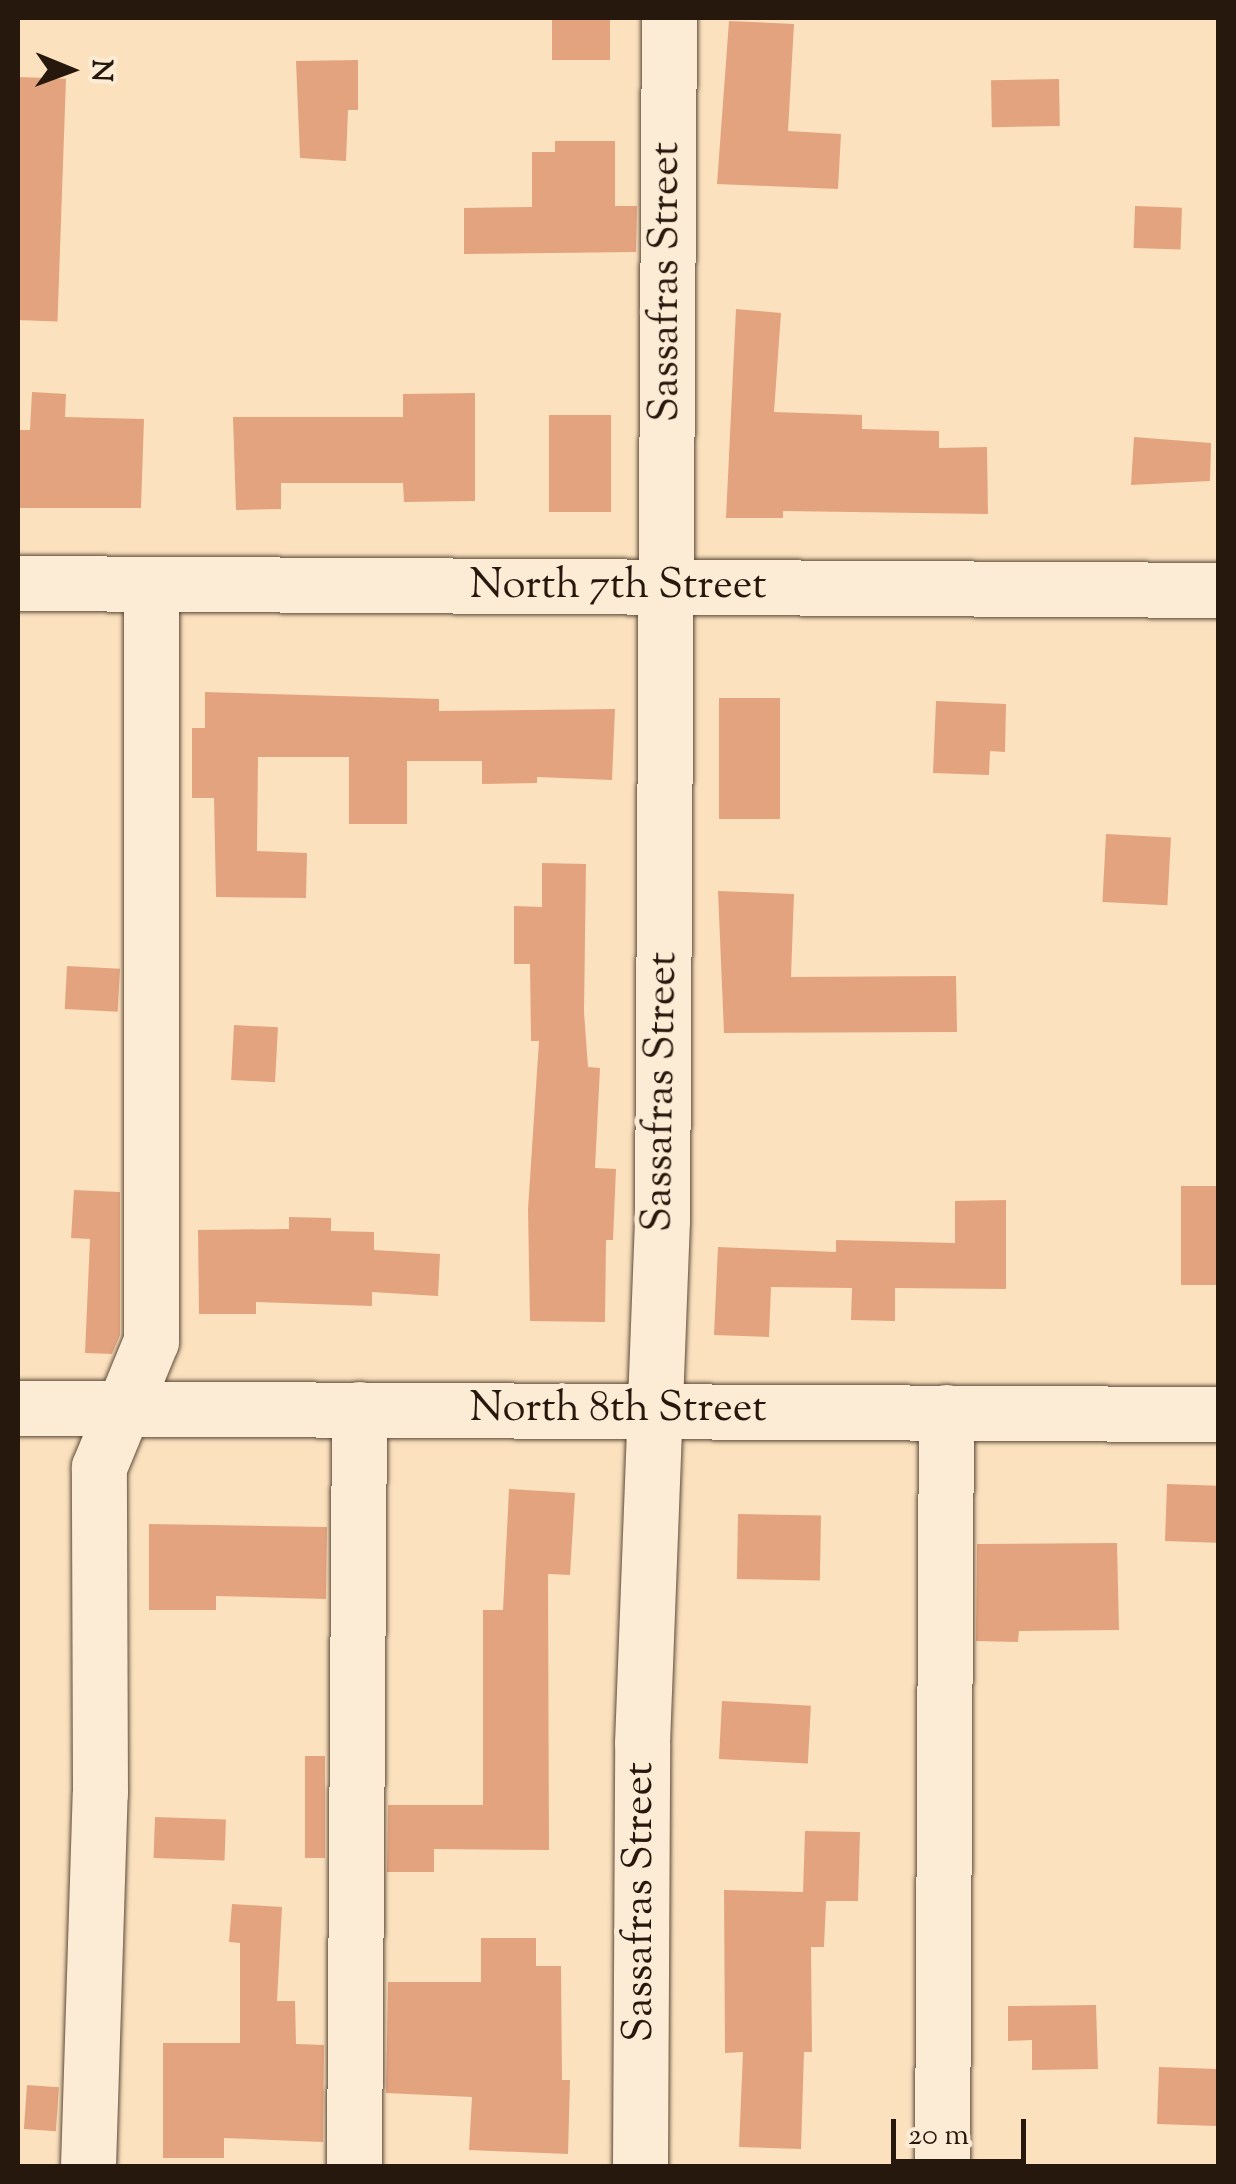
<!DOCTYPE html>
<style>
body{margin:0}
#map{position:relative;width:1236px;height:2184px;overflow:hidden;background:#fbe1be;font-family:"Sorts Mill Goudy",serif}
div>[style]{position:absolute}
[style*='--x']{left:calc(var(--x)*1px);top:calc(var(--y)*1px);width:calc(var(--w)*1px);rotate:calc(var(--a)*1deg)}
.building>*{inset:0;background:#e4a37f;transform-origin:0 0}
.roads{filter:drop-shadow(0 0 2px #5c4a39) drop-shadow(0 0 2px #5c4a39)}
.minor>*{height:55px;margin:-27.5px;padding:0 27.5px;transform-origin:27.5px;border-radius:27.5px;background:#fcecd5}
span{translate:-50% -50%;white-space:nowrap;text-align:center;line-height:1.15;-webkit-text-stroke:10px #fcecd5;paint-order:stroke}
.street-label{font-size:42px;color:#27180d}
.frame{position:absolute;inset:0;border:20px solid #27180d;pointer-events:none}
.north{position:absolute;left:20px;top:20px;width:100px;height:100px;-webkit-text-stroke:8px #fcecd5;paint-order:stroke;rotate:91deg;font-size:28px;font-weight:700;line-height:40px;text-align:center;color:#27180d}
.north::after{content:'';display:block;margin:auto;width:35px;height:45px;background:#27180d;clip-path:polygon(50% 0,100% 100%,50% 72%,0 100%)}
.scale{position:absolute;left:891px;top:2119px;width:135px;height:45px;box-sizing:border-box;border:5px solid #27180d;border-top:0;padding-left:12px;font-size:30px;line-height:35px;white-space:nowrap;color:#27180d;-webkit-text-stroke:8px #fcecd5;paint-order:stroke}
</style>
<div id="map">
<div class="building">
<div style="left:552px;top:18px;width:58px;height:42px"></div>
<div style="clip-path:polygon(729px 21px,794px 24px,788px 131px,841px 134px,838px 189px,717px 184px)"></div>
<div style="clip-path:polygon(358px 60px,358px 110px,348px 110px,346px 161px,300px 158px,296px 61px)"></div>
<div style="left:18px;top:77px;width:48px;height:243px;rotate:2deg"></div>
<div style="left:1059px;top:79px;width:47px;height:68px;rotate:89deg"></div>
<div style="clip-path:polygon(555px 141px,615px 141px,615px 206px,637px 206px,636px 252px,464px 254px,464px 208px,532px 207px,532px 152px,555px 152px)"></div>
<div style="left:1135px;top:206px;width:47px;height:42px;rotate:2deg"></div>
<div style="clip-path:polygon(736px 309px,781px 313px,774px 412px,862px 415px,862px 429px,939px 431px,939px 448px,987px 447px,988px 514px,783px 511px,783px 518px,726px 518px)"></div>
<div style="clip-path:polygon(32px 392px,66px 394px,65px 417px,144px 419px,141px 508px,18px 508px,18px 430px,30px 430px)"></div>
<div style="clip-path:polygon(475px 393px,475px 501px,404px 502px,403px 483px,281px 483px,281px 509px,236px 510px,233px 417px,403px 417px,403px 394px)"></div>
<div style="left:549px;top:415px;width:62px;height:97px"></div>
<div style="clip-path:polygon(1134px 437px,1211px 443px,1210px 481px,1131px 485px)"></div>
<div style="clip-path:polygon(205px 692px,439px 699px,439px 711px,615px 709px,612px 780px,537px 777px,537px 783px,482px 784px,482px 761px,407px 761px,407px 824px,349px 824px,349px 757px,258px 757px,257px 851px,307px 853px,306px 898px,216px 897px,214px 798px,192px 798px,192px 728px,205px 728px)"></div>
<div style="left:719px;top:698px;width:61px;height:121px"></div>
<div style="clip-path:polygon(936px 701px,1006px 704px,1005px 752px,990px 751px,989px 775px,933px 773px)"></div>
<div style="left:1106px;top:834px;width:65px;height:68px;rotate:3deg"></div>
<div style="clip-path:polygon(542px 863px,586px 864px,584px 1012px,588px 1067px,600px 1068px,595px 1168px,616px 1169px,613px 1240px,606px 1240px,605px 1322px,530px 1321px,528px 1209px,539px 1041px,531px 1041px,530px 964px,514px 964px,514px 906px,542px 907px)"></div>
<div style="clip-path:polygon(718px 891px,794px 894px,791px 977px,956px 976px,957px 1032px,724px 1033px)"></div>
<div style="left:67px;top:966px;width:53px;height:43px;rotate:3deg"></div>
<div style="left:234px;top:1025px;width:44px;height:55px;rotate:3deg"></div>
<div style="left:1181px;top:1186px;width:37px;height:99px"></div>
<div style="clip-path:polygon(74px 1190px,120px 1192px,120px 1335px,112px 1354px,85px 1353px,90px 1239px,71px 1238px)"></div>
<div style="clip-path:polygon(1006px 1200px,1006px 1289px,895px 1288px,895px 1321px,851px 1320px,852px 1288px,771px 1287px,769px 1337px,714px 1335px,718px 1247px,836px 1252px,836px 1240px,955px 1243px,955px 1201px)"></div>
<div style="clip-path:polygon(289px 1217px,331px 1218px,331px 1231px,374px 1232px,374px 1250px,440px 1254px,438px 1296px,372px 1292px,372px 1306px,256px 1302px,256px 1314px,199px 1314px,198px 1230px,289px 1229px)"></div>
<div style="left:1167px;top:1484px;width:51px;height:57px;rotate:2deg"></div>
<div style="clip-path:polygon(509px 1489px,575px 1493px,570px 1575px,548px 1574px,549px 1850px,434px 1849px,434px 1872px,387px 1872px,388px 1805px,483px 1805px,483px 1610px,503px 1610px)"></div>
<div style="left:738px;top:1514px;width:83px;height:65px;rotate:1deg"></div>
<div style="clip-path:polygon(149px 1524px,327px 1527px,326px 1599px,216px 1596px,216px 1610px,149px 1610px)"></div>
<div style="clip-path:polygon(1117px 1543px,1119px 1630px,1019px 1631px,1018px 1642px,976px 1641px,977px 1544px)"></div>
<div style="left:722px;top:1701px;width:89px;height:58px;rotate:3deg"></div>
<div style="left:305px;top:1756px;width:20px;height:102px"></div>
<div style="left:155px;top:1817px;width:71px;height:41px;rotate:2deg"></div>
<div style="clip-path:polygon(805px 1831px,860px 1832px,858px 1901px,826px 1901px,824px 1947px,811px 1947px,812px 2052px,804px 2052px,801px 2149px,739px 2147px,743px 2052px,725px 2053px,724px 1890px,803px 1892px)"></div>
<div style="clip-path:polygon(232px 1904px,282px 1907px,277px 2001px,295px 2001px,296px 2044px,324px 2045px,323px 2142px,224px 2138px,224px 2158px,163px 2158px,163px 2043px,240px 2043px,240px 1943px,229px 1942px)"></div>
<div style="clip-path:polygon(481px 1938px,536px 1938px,536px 1966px,561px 1966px,562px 2080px,570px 2080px,568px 2154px,469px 2150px,472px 2097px,386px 2093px,388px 1982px,481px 1982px)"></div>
<div style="clip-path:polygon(1096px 2005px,1098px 2069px,1032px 2070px,1032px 2040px,1008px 2041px,1008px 2006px)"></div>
<div style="left:1159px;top:2067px;width:59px;height:57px;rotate:2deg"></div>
<div style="left:27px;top:2085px;width:32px;height:44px;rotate:4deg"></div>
</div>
<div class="roads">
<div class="minor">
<div style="--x:18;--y:583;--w:1200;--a:0.33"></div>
<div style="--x:18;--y:1408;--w:1200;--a:0.29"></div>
<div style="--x:88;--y:2166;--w:373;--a:-88.2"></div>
<div style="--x:100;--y:1793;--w:326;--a:-90.2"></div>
<div style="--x:99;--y:1467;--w:136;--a:-67.6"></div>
<div style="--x:151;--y:1341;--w:757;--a:-90"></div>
<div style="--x:354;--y:2166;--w:757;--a:-89.62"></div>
<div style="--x:640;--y:2166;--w:423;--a:-89.7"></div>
<div style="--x:642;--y:1743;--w:523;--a:-87.81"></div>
<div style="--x:662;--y:1220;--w:1202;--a:-89.67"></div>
<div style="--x:942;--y:2166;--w:754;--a:-89.7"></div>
</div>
</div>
<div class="street-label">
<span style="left:667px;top:282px;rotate:-90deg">Sassafras Street</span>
<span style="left:618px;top:587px">North 7th Street</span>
<span style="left:662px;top:1092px;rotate:-89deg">Sassafras Street</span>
<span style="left:618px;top:1410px">North 8th Street</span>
<span style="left:641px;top:1902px;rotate:-90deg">Sassafras Street</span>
</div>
<div class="frame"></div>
<div class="north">N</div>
<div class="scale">20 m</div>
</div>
